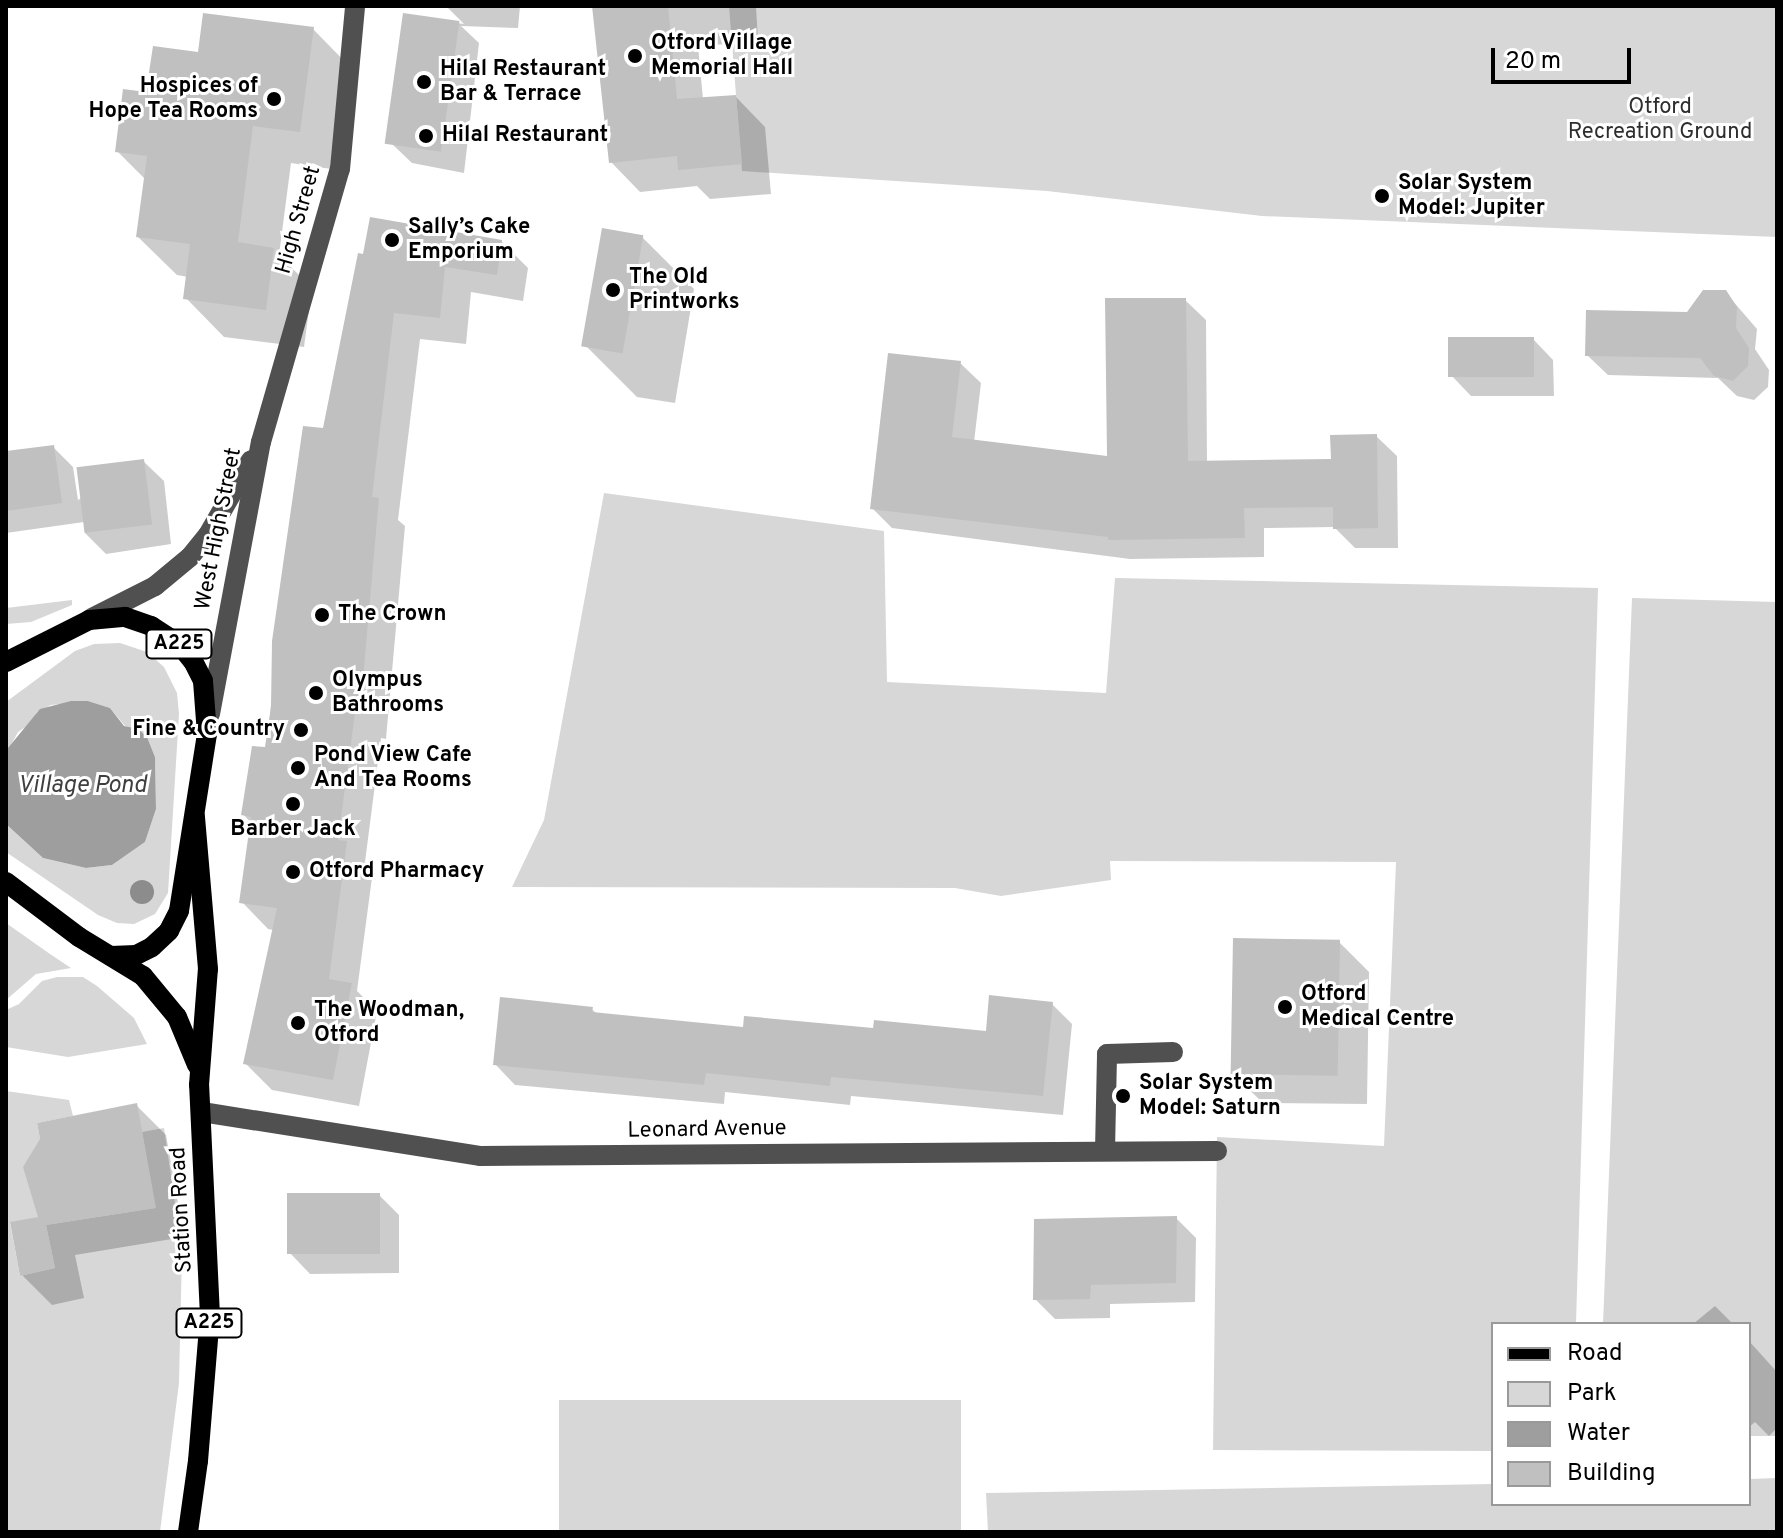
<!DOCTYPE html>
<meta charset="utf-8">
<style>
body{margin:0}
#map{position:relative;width:1783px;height:1538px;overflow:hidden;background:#fff;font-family:Overpass,sans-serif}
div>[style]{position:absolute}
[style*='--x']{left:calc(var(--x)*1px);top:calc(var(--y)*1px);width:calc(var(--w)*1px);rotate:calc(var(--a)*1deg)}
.green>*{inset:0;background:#d7d7d7;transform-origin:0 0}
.water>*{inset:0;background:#9e9e9e}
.shadow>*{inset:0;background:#0003}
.building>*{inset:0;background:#c0c0c0;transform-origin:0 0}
.minor>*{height:20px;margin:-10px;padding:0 10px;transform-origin:10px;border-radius:10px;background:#505050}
.major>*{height:20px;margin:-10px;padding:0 10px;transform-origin:10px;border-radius:10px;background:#000}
.trees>*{width:24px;height:24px;margin:-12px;border-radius:50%;background:#8c8c8c}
.dots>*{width:22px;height:22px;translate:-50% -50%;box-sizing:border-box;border:4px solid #fff;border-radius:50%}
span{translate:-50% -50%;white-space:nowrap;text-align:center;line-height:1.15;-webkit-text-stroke:6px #fff;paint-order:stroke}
.shield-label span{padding:2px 6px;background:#fff;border:2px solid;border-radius:6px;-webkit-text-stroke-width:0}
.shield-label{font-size:20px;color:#000;font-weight:700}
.poi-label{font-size:22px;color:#000;font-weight:700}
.left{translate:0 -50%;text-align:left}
.right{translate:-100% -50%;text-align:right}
.park-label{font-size:22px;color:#2e2e2e}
.street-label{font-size:22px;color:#000}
.water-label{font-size:24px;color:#3f3f3f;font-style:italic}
.frame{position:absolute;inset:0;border:8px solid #000;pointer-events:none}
.legend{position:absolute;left:1491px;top:1322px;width:260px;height:184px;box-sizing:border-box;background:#fff;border:2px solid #999;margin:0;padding:10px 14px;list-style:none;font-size:24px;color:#000}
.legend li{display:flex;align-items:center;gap:16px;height:40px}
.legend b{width:40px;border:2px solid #999}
.scale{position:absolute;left:1491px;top:48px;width:140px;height:36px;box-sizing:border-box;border:4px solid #000;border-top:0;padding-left:10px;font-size:24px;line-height:28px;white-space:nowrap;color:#000;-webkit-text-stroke:6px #fff;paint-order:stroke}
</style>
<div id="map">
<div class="green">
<div style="clip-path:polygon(729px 6px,1777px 6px,1777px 237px,1262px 216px,1047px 191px,742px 171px)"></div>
<div style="clip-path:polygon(604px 493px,884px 531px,887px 682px,1106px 693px,1115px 578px,1598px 588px,1576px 1324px,1493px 1324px,1493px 1451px,1213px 1450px,1217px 1137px,1384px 1146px,1396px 862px,1110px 861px,1111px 880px,1001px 896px,955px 888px,512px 887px,544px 820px)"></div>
<div style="clip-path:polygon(1632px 598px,1777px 602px,1777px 1436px,1749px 1436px,1749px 1324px,1603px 1324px)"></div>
<div style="clip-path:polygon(72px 600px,72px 605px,31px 622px,6px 624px,6px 608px)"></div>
<div style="clip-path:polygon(120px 643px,147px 652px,164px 667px,177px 693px,179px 714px,168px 893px,155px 914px,134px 924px,117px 923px,98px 915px,6px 852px,6px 824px,43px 858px,86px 868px,112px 865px,145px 842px,156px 809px,155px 757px,147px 737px,125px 726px,110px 708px,88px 701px,51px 705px,37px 712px,33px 722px,18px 732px,6px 754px,6px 702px,75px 651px,94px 644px)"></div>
<div style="clip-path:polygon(6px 923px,50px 954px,71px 968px,36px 974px,6px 1000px)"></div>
<div style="clip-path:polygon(57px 977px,83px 977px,97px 986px,134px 1018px,147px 1044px,68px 1057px,6px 1047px,6px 1010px,19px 1004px,42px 981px)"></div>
<div style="clip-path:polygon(6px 1091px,69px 1100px,73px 1116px,37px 1123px,55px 1214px,10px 1223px,20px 1276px,55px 1268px,46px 1225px,155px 1208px,142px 1132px,164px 1128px,182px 1252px,179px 1383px,160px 1532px,6px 1532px)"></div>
<div style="left:559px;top:1400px;width:402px;height:132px"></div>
<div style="clip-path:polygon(1777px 1478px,1777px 1532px,988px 1532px,986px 1493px,1493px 1484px,1493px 1504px,1749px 1504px,1749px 1479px)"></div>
</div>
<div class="water">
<div style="clip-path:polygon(71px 701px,88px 701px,110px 708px,124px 726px,138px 729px,147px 737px,155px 757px,156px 809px,145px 842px,112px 865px,86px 868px,43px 858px,6px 824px,8px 748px,40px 709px)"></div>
</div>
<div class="shadow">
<div style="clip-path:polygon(446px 6px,520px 6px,518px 28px,461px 26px,479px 43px,464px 173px,412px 163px,391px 143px,405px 16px,464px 24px)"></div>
<div style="clip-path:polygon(594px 6px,756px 6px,758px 42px,698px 46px,703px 99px,736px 97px,765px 127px,771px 194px,710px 199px,697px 186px,640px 192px,611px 162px)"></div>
<div style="clip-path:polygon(313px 29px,351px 68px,338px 170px,291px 163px,279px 255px,312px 288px,304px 347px,224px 337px,186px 298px,188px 277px,177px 275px,138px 237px,146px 180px,117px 151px,148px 94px,200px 54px)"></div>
<div style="clip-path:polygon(642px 237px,694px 289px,675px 403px,637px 397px,585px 345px)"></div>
<div style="clip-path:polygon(501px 241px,528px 268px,523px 301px,471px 292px,466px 344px,420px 339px,398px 520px,405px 526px,386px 739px,381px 738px,365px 862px,373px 870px,357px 991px,377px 1011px,359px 1106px,272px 1090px,245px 1063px,274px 930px,268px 929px,242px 902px,252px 824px,243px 814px,267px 749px,284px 559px,324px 430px,360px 255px)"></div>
<div style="clip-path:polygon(1725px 292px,1757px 329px,1755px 349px,1769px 370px,1768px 387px,1754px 400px,1737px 396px,1718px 378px,1608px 375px,1587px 355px,1688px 314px)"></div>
<div style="clip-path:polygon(1185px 300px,1206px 320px,1207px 462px,1333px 461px,1376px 436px,1397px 456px,1398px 548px,1355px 548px,1334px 527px,1264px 528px,1264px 557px,1130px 559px,892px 528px,872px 508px,960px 363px,981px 383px,974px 442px,1109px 458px)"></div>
<div style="clip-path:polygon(1533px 339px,1553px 360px,1554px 396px,1471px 396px,1451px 375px)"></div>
<div style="clip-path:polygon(53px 447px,73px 467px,78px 500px,143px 461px,164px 481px,171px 544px,106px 554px,85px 533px,84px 522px,6px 533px,6px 453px)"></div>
<div style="clip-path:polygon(1339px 942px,1369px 972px,1367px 1104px,1263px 1103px,1233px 1074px)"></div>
<div style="clip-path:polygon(1052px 1004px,1072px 1024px,1063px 1115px,851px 1096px,850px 1105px,725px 1092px,724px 1104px,515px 1085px,495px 1064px,592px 1009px,598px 1015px,744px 1029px,987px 1033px)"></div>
<div style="clip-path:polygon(136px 1105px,166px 1135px,184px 1237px,75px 1255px,84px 1298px,52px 1305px,22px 1275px,41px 1219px)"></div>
<div style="clip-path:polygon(379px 1195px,399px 1215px,399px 1273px,310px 1274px,290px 1253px)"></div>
<div style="clip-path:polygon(1176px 1218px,1196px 1238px,1195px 1302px,1110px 1304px,1110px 1318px,1055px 1319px,1035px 1299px)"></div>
<div style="clip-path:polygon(1715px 1306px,1733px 1324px,1693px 1324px)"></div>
<div style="clip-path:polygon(1749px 1341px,1777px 1372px,1777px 1428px,1769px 1436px,1755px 1422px,1749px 1427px)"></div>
</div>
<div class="building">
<div style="clip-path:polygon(592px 6px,668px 6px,677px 99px,736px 95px,742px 164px,678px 170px,677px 156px,609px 163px)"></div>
<div style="clip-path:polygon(203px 13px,314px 27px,300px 132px,253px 126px,238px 242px,274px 248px,266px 310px,183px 299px,190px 244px,136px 237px,147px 156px,115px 152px,123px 89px,146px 92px,153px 46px,198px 52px)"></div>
<div style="left:403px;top:13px;width:57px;height:132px;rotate:8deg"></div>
<div style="clip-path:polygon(370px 217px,502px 240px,497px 275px,445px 267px,440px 318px,394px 313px,372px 497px,379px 498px,360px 713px,355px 713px,338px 840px,347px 841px,329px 979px,352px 983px,333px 1080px,243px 1064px,277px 908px,239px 903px,251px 817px,241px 815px,252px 746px,265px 747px,271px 707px,272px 641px,303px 426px,323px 428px,358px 253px,363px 254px)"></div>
<div style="left:602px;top:228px;width:42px;height:120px;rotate:10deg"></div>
<div style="clip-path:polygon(1703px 290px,1726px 290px,1737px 307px,1736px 328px,1749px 348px,1748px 366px,1733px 381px,1714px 376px,1700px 358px,1585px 356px,1586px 310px,1687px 312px)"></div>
<div style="clip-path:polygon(1105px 298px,1186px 298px,1188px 461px,1331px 459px,1330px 435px,1377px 434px,1378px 528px,1333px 529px,1333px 507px,1244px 508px,1245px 538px,1108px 540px,1108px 537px,870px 509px,888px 353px,961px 361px,952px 437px,1107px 456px)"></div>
<div style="left:1534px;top:337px;width:40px;height:86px;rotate:90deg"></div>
<div style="clip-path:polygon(54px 445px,62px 503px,6px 511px,6px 451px)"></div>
<div style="left:144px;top:459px;width:66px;height:68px;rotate:83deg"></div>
<div style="left:1233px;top:938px;width:107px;height:136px;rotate:1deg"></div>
<div style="clip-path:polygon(989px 995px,1053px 1002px,1043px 1096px,831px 1077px,830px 1086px,706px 1073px,704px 1085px,493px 1065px,500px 997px,593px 1007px,592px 1012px,743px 1027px,744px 1016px,873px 1028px,874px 1020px,986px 1031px)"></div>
<div style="clip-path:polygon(137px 1103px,156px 1208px,46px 1225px,55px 1268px,20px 1276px,10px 1222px,38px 1217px,23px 1167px,40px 1139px,37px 1123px)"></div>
<div style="left:287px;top:1193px;width:93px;height:61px"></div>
<div style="clip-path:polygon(1177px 1216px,1176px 1283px,1091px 1285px,1090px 1299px,1033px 1300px,1034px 1219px)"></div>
</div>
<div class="minor">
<div style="--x:92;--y:618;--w:71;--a:-26.9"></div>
<div style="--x:155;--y:586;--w:45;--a:-39.6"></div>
<div style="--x:190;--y:557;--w:28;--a:-51"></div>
<div style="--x:208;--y:535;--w:86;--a:-60.2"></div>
<div style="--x:210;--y:714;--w:277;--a:-79.4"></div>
<div style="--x:261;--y:442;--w:284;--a:-73.9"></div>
<div style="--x:340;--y:169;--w:164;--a:-84.7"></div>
<div style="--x:202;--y:1112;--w:281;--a:9"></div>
<div style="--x:480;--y:1156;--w:737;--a:-0.39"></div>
<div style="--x:1105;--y:1151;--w:97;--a:-88.8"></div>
<div style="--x:1107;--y:1054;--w:66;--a:-1.7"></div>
</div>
<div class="major">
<div style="--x:6;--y:662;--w:93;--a:-26.8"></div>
<div style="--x:89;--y:620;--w:36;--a:-5"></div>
<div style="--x:125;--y:617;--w:28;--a:19"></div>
<div style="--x:151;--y:626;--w:33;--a:33"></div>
<div style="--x:179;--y:644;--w:22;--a:51"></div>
<div style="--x:193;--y:661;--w:22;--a:63"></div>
<div style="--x:203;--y:681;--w:53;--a:85.7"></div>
<div style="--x:207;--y:734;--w:179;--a:99"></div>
<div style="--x:179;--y:911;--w:22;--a:117"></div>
<div style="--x:169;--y:931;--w:23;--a:137"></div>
<div style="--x:152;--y:947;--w:18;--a:153"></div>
<div style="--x:136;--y:955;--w:25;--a:178"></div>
<div style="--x:6;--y:882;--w:91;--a:37"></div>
<div style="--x:79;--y:937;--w:75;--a:31.4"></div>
<div style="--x:143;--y:976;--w:53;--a:50.3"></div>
<div style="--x:177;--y:1017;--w:52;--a:67.4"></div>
<div style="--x:188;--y:1532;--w:72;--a:-82"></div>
<div style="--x:198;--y:1461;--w:145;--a:-85.3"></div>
<div style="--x:210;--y:1316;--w:231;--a:-92.7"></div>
<div style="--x:199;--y:1085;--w:116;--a:-85.6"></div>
<div style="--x:208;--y:969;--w:154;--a:-94.9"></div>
</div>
<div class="trees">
<div style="left:142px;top:892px"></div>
</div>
<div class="dots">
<div style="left:635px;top:56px;background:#000"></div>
<div style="left:424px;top:82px;background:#000"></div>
<div style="left:274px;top:99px;background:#000"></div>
<div style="left:426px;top:136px;background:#000"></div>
<div style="left:1382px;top:196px;background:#000"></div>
<div style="left:392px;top:240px;background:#000"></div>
<div style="left:613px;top:290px;background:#000"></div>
<div style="left:322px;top:615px;background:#000"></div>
<div style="left:316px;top:693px;background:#000"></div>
<div style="left:301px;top:730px;background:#000"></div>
<div style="left:298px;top:768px;background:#000"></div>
<div style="left:293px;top:804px;background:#000"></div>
<div style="left:293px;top:872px;background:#000"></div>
<div style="left:1285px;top:1007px;background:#000"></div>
<div style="left:298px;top:1023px;background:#000"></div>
<div style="left:1123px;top:1096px;background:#000"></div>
</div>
<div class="shield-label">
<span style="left:179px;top:644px">A225</span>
<span style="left:209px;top:1323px">A225</span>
</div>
<div class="poi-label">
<span class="left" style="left:651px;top:56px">Otford Village<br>Memorial Hall</span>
<span class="left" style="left:440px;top:82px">Hilal Restaurant<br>Bar &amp; Terrace</span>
<span class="right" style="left:258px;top:99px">Hospices of<br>Hope Tea Rooms</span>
<span class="left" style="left:442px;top:136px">Hilal Restaurant</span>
<span class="left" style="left:1398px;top:196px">Solar System<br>Model: Jupiter</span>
<span class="left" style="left:408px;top:240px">Sally’s Cake<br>Emporium</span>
<span class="left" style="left:629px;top:290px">The Old<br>Printworks</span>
<span class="left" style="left:338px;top:615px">The Crown</span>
<span class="left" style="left:332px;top:693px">Olympus<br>Bathrooms</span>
<span class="right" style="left:285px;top:730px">Fine &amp; Country</span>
<span class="left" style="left:314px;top:768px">Pond View Cafe<br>And Tea Rooms</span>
<span style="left:293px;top:830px">Barber Jack</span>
<span class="left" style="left:309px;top:872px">Otford Pharmacy</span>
<span class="left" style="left:1301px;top:1007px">Otford<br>Medical Centre</span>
<span class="left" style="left:314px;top:1023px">The Woodman,<br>Otford</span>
<span class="left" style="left:1139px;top:1096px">Solar System<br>Model: Saturn</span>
</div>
<div class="park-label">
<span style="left:1660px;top:120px">Otford<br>Recreation Ground</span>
</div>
<div class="street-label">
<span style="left:299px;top:220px;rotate:-74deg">High Street</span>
<span style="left:219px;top:529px;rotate:-79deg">West High Street</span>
<span style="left:707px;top:1130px;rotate:-1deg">Leonard Avenue</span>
<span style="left:182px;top:1210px;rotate:-93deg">Station Road</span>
</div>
<div class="water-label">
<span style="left:82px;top:787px">Village Pond</span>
</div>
<div class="frame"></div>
<ul class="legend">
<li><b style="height:10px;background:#000"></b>Road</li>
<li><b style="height:22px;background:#d7d7d7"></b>Park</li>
<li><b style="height:22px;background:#9e9e9e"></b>Water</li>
<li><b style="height:22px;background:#c0c0c0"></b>Building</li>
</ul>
<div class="scale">20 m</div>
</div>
